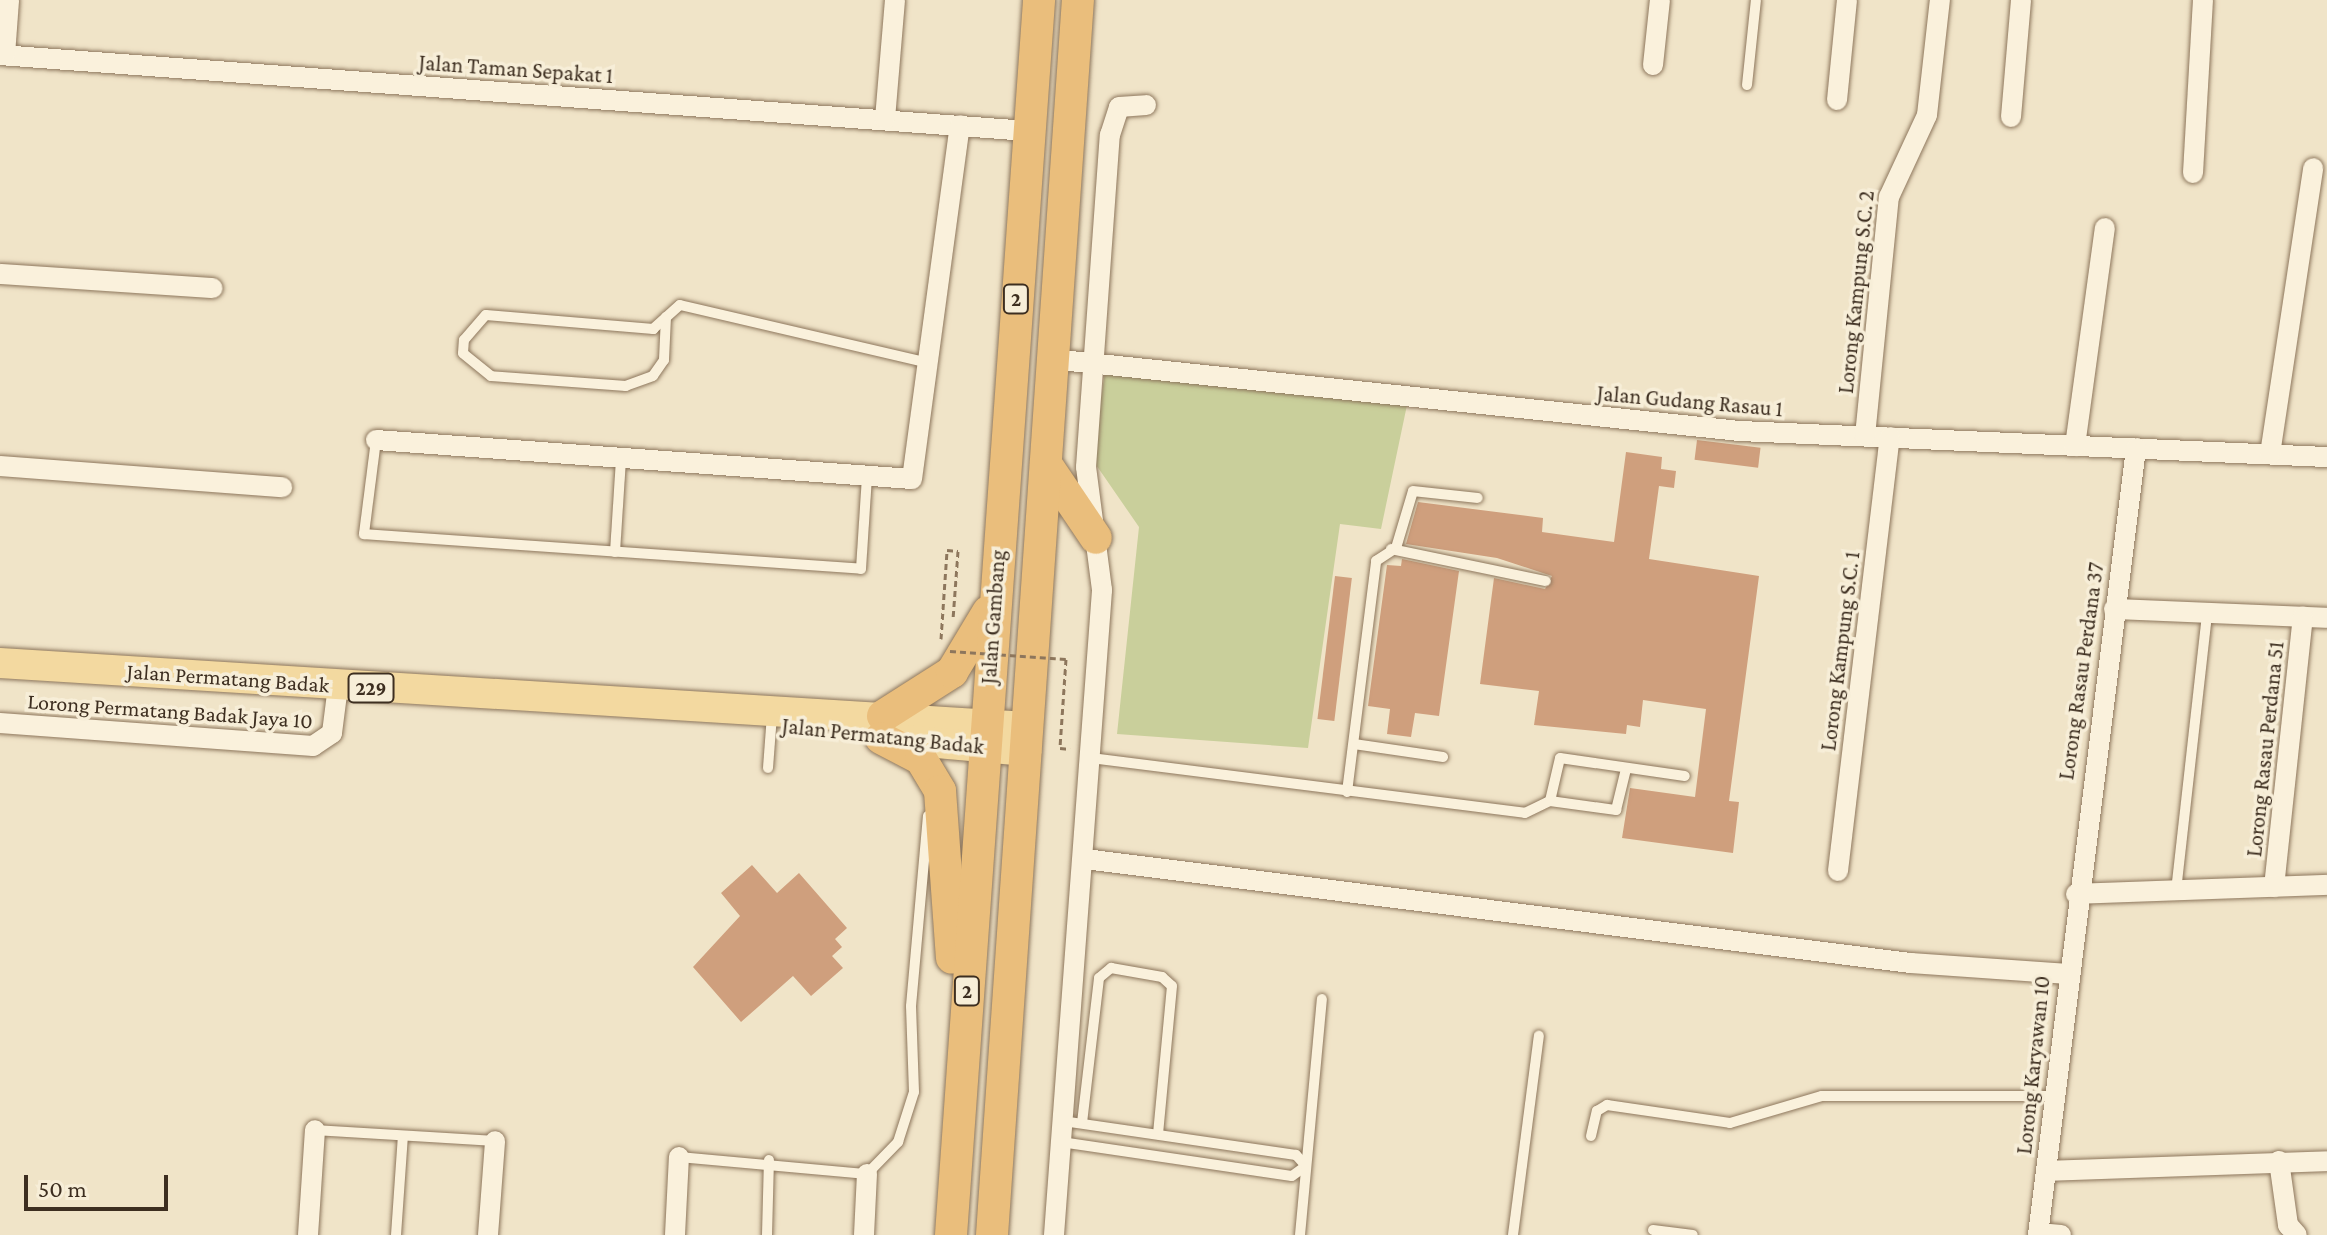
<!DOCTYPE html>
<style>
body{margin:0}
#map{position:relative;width:2327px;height:1235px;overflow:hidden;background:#f0e4c8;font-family:"Crimson Pro",serif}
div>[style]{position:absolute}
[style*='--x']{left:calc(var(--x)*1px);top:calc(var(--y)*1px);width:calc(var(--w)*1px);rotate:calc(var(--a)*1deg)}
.green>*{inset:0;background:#c9cf9b}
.building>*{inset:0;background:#cf9f7d;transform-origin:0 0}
.path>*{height:3px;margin-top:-1.5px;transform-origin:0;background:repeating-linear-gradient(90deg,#8d765c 0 6px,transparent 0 10px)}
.roads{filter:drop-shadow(0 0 2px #8d765c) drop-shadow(0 0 2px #8d765c)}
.service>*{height:10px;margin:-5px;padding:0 5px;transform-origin:5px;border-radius:5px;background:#faf1dc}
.minor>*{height:20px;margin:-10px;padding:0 10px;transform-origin:10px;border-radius:10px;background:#faf1dc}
.primary>*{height:30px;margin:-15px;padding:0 15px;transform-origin:15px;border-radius:15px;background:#f3d9a0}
.trunk>*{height:32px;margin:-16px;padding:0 16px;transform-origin:16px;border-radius:16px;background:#eabe7c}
.path-bridge>*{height:3px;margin-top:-1.5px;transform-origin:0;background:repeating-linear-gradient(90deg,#8d765c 0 6px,transparent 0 10px)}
span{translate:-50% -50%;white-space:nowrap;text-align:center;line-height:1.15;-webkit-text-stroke:7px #f7eed8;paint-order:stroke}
.shield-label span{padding:2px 6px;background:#f7eed8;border:2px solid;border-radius:6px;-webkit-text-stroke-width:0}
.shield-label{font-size:20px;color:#3d2e20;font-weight:700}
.street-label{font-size:22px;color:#3d2e20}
.scale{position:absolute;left:24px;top:1175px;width:144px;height:36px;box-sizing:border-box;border:4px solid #3d2e20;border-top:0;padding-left:10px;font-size:24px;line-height:28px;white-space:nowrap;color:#3d2e20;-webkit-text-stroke:6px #f7eed8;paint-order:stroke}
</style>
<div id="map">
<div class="green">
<div style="clip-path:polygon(1105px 372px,1407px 405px,1381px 529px,1340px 524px,1308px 748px,1117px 734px,1139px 527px,1092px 459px)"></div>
</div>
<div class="building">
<div style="left:1697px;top:440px;width:64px;height:20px;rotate:7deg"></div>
<div style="clip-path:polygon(1626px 452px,1662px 457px,1661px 469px,1676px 471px,1674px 488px,1659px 486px,1649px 559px,1759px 576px,1729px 801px,1739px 802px,1733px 853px,1622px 838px,1630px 788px,1695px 797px,1706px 709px,1643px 700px,1640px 727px,1627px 725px,1626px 734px,1534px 725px,1539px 691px,1480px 684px,1494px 578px,1545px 589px,1552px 576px,1497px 558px,1406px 544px,1418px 502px,1543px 518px,1542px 532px,1614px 542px)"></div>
<div style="clip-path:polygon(1402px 559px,1459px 571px,1439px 716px,1415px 713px,1411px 737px,1387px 734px,1390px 709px,1368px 706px,1387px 565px,1401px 566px)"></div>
<div style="left:1335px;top:576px;width:17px;height:144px;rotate:7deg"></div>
<div style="clip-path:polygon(752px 865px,777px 893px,799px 873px,847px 928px,835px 939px,842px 947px,832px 956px,843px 968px,811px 996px,793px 976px,741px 1022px,693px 967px,740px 916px,721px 893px)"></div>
</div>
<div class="path">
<div style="--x:941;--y:639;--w:89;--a:-86.1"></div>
<div style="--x:947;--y:550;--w:11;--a:5"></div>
<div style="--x:958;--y:551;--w:68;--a:94.2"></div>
<div style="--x:1066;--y:659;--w:89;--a:93.9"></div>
<div style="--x:1060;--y:748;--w:10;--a:6"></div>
</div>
<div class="roads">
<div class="service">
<div style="--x:1747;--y:85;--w:85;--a:-84"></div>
<div style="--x:666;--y:317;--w:43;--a:92.7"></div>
<div style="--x:664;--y:360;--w:19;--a:125"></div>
<div style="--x:653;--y:376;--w:29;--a:160"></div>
<div style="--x:626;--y:386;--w:135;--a:-175.8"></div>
<div style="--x:491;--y:376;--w:36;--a:-141"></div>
<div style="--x:463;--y:353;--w:13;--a:-86"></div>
<div style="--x:464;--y:340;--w:33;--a:-49"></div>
<div style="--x:486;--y:315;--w:168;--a:4.8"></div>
<div style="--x:653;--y:329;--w:36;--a:-42"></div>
<div style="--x:680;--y:305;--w:256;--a:13.1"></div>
<div style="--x:376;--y:440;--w:95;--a:97.3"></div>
<div style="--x:364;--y:534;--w:498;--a:4"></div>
<div style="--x:861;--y:569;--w:93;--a:-86.3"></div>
<div style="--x:1391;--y:549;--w:158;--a:11.7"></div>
<div style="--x:615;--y:552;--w:94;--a:-86.3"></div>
<div style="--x:1354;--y:744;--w:90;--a:8.3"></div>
<div style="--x:1091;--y:758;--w:437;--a:7.2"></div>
<div style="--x:1525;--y:813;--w:28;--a:-26"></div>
<div style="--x:1550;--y:801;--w:44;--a:-76.9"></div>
<div style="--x:1560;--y:758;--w:126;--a:8.2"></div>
<div style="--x:768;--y:768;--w:53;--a:-85.7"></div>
<div style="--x:1347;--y:792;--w:233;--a:-82.8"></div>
<div style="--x:1376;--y:561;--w:24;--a:-33"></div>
<div style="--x:1396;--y:548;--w:59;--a:-73.4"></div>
<div style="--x:1413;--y:491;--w:65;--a:6.1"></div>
<div style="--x:1550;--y:801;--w:67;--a:7.8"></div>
<div style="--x:1616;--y:810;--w:42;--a:-76.3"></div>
<div style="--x:2176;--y:891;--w:280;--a:-83.6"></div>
<div style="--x:1082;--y:1123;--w:146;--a:-83.3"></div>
<div style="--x:1099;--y:978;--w:16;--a:-40"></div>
<div style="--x:1111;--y:968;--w:52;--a:10"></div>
<div style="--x:1162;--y:977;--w:13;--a:42"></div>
<div style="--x:1172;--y:986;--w:149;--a:95.4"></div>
<div style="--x:315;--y:1130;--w:180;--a:3.5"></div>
<div style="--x:1591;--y:1136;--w:26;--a:-77"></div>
<div style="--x:1597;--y:1111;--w:12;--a:-31"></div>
<div style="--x:1607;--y:1105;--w:124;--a:8.3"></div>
<div style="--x:1730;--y:1123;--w:96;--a:-16.4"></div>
<div style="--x:1822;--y:1096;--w:231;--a:0"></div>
<div style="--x:1061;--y:1142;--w:233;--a:8.4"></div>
<div style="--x:1292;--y:1176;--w:17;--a:-36"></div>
<div style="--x:1306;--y:1166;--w:15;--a:-132"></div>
<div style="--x:1296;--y:1155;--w:235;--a:-171.7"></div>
<div style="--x:679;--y:1157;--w:189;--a:5.2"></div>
<div style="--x:867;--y:1174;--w:45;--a:-45.9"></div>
<div style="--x:898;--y:1142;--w:52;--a:-72.3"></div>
<div style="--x:914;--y:1092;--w:86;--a:-92"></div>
<div style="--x:911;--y:1006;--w:191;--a:-84.9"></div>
<div style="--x:1653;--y:1230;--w:40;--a:7.1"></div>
<div style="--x:396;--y:1235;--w:99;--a:-86"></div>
<div style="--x:767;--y:1235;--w:75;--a:-88.5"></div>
<div style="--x:1300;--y:1235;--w:237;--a:-84.7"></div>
<div style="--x:1513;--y:1235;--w:201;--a:-82.6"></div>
</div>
<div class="minor">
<div style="--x:0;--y:55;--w:1031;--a:4.23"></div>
<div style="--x:5;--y:55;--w:55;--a:-85.8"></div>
<div style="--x:1653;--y:65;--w:65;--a:-83.9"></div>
<div style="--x:1837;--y:100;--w:100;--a:-84.3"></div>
<div style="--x:2011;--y:117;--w:117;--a:-85.1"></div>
<div style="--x:885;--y:119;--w:119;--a:-85.2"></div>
<div style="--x:2193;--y:173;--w:173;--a:-86.7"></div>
<div style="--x:0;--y:274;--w:213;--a:3.8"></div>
<div style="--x:1051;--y:359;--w:693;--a:5.97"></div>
<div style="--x:1740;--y:431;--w:588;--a:2.54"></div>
<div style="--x:1865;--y:436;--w:240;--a:-84.3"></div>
<div style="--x:1889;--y:197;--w:90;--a:-65.1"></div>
<div style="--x:1927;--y:115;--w:116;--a:-83.6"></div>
<div style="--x:376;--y:440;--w:537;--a:4.16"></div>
<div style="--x:912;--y:479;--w:357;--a:-82.3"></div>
<div style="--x:2075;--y:446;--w:220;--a:-82.2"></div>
<div style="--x:2270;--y:454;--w:289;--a:-81.4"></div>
<div style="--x:0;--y:466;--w:283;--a:4.3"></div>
<div style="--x:2114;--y:609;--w:213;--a:2.4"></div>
<div style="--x:0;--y:723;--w:314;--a:4.2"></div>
<div style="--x:313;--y:746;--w:23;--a:-34"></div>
<div style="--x:332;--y:733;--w:47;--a:-82.7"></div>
<div style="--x:1085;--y:859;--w:832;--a:7.18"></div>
<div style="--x:1910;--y:963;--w:156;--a:4"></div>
<div style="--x:1838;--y:871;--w:437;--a:-83.2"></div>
<div style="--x:2274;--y:887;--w:272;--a:-83.9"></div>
<div style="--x:2076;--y:894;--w:251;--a:-2.1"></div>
<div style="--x:2279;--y:1161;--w:65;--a:82"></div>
<div style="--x:2288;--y:1225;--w:13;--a:48"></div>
<div style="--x:2047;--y:1171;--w:280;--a:-2"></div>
<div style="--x:2038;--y:1233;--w:23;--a:5"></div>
<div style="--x:308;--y:1235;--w:105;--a:-86.2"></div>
<div style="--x:488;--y:1235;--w:94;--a:-85.7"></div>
<div style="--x:675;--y:1235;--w:78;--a:-87.1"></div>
<div style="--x:864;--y:1235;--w:61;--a:-87.2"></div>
<div style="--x:1054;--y:1235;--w:647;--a:-85.74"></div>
<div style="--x:1102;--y:590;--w:124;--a:-97.4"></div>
<div style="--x:1086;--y:467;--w:333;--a:-85.9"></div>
<div style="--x:1110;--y:135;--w:29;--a:-72"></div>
<div style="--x:1119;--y:107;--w:27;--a:-4"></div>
<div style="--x:2038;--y:1235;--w:793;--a:-82.9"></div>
</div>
<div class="primary">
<div style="--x:0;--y:663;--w:1029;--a:3.57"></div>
<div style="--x:882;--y:738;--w:145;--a:5.2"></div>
</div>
<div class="trunk">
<div style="--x:1046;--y:464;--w:89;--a:56"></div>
<div style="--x:883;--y:716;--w:82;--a:-32.5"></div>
<div style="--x:952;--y:672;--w:70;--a:-59"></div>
<div style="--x:881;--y:738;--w:45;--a:27.7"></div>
<div style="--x:921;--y:759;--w:37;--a:59"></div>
<div style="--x:940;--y:791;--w:167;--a:85.9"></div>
<div style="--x:951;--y:1235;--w:1238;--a:-85.92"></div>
<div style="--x:992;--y:1235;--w:1238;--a:-86.02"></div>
</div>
</div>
<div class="path-bridge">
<div style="--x:950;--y:651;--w:116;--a:3.9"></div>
</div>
<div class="shield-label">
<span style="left:1016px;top:299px">2</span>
<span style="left:371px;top:688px">229</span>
<span style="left:967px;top:991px">2</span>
</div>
<div class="street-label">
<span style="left:516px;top:69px;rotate:4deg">Jalan Taman Sepakat 1</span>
<span style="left:1856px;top:292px;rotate:-84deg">Lorong Kampung S.C. 2</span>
<span style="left:1690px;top:401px;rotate:5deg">Jalan Gudang Rasau 1</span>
<span style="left:993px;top:617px;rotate:-86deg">Jalan Gambang</span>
<span style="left:1840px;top:651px;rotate:-83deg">Lorong Kampung S.C. 1</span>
<span style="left:2081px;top:671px;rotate:-82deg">Lorong Rasau Perdana 37</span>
<span style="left:228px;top:678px;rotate:4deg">Jalan Permatang Badak</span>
<span style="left:170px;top:711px;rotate:4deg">Lorong Permatang Badak Jaya 10</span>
<span style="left:883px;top:736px;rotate:6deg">Jalan Permatang Badak</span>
<span style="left:2265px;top:749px;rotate:-84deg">Lorong Rasau Perdana 51</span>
<span style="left:2033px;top:1065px;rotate:-84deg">Lorong Karyawan 10</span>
</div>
<div class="scale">50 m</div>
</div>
